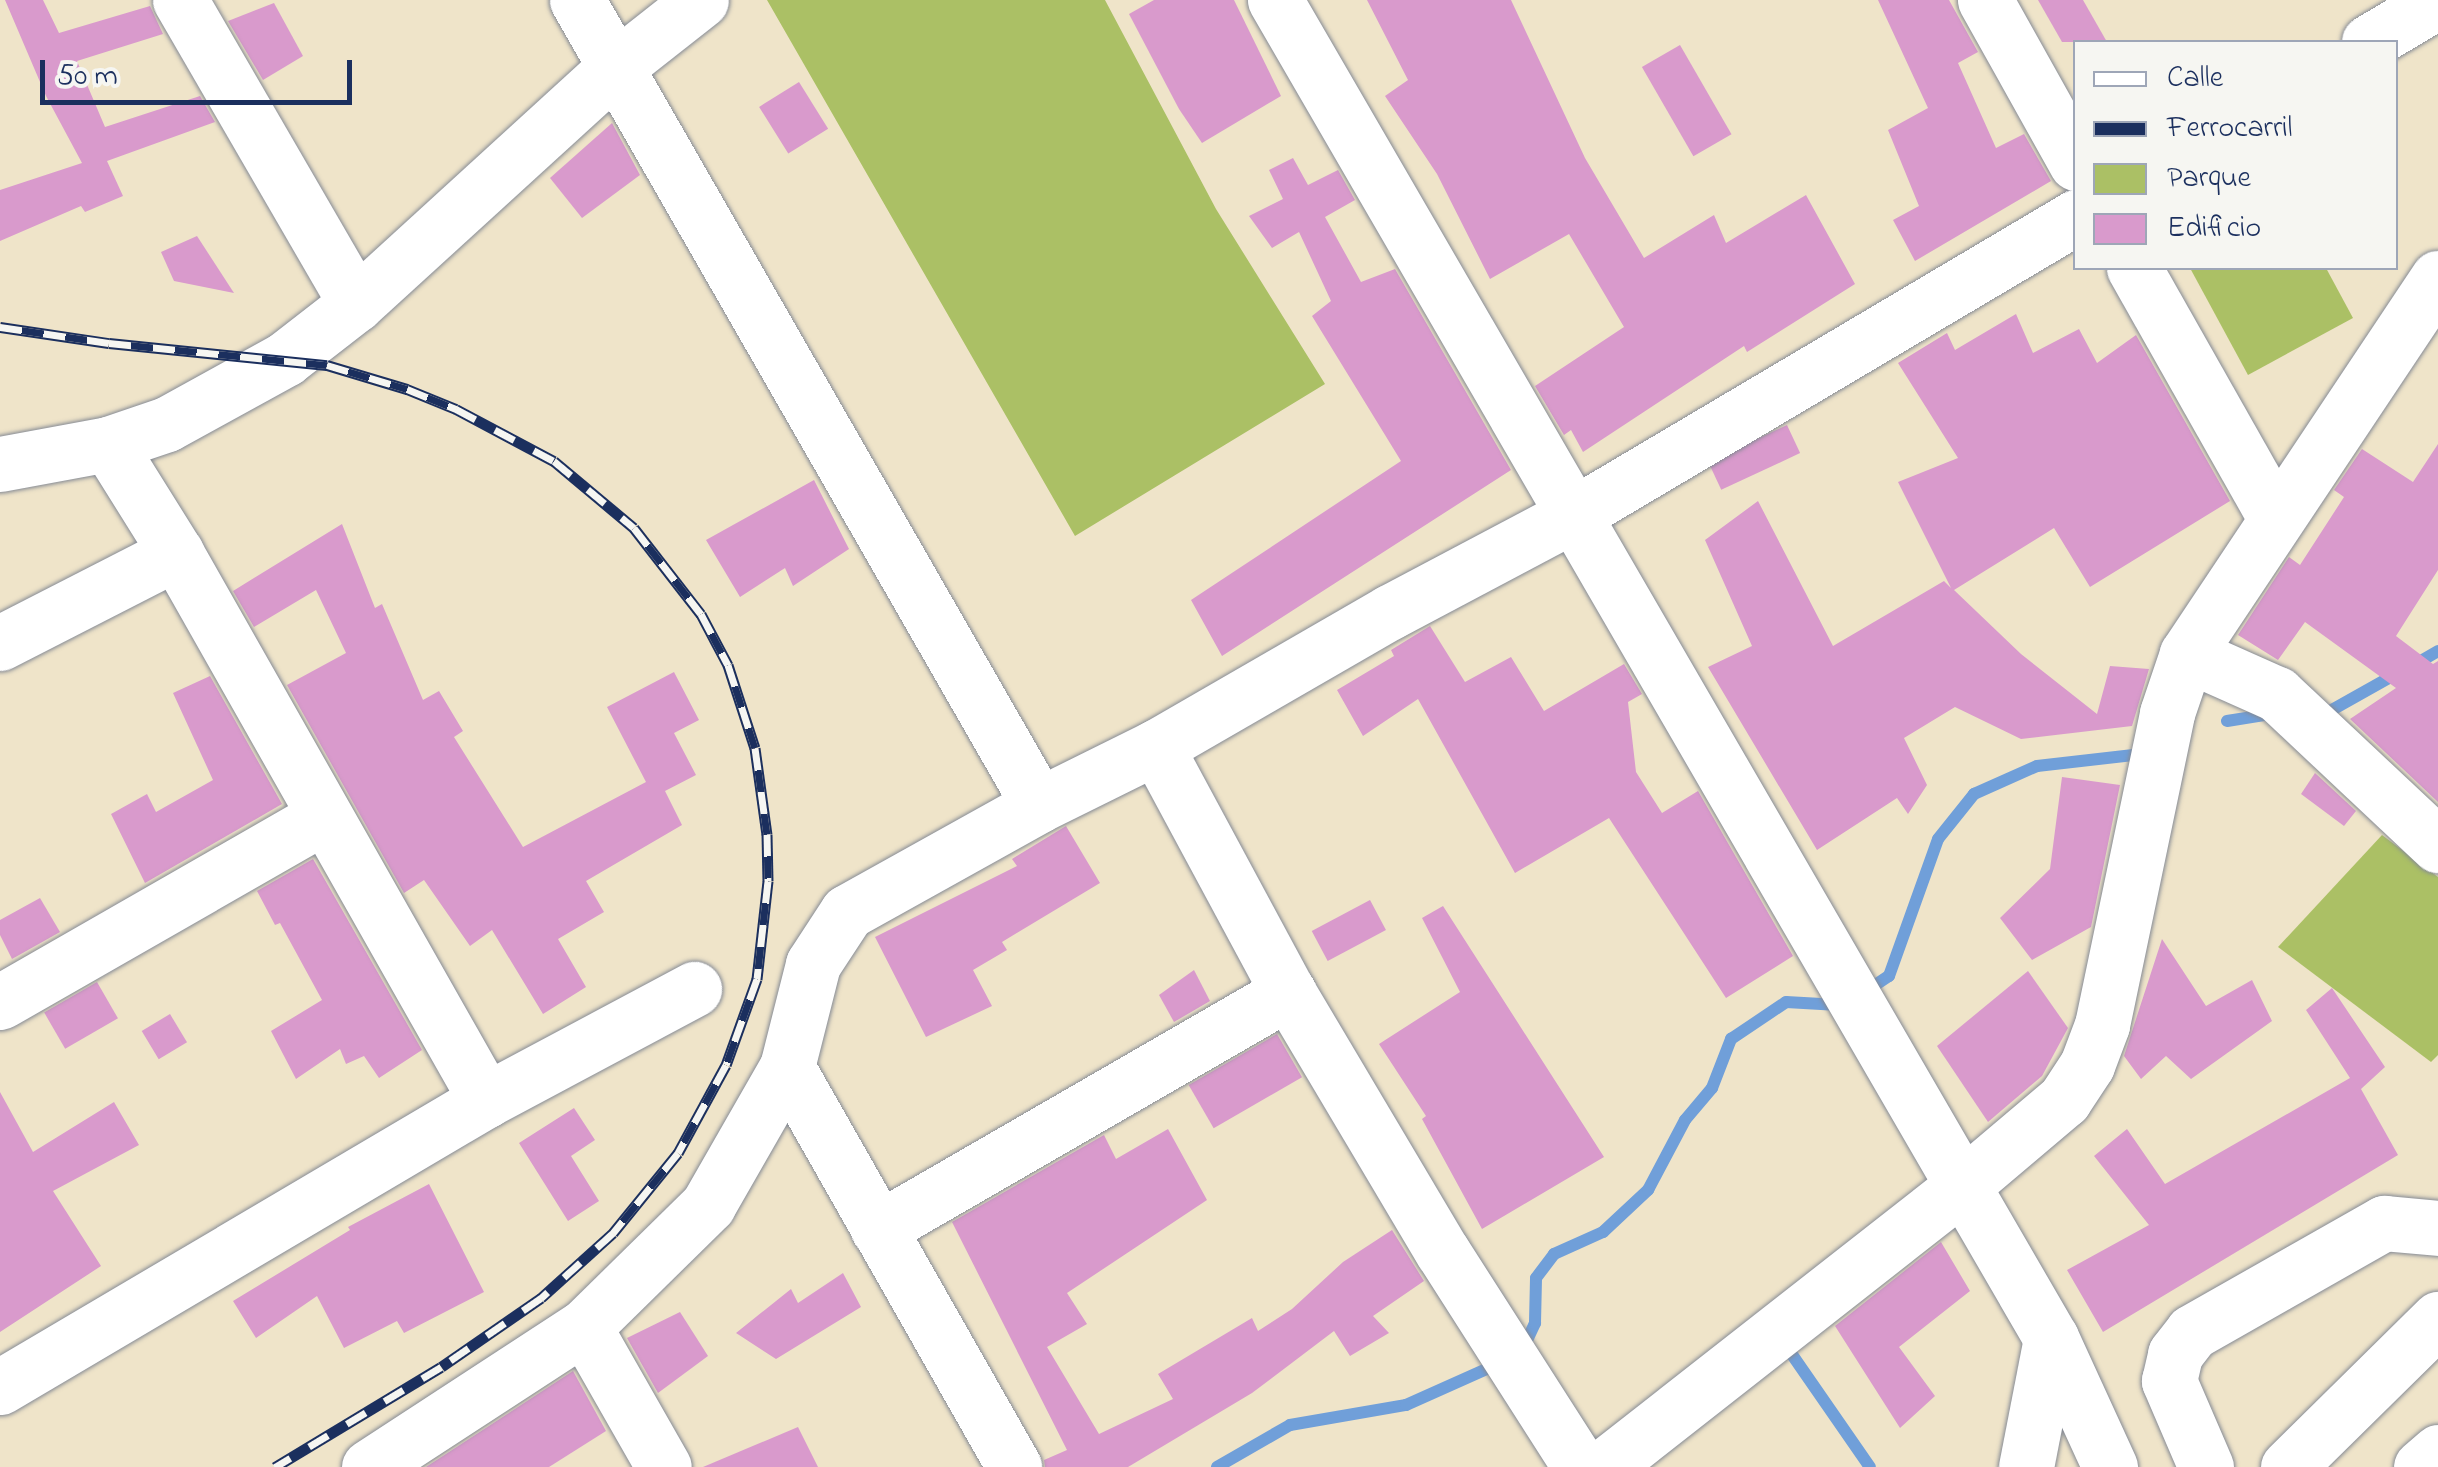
<!DOCTYPE html>
<style>
body{margin:0}
#map{position:relative;width:2438px;height:1467px;overflow:hidden;background:#efe4c9;font-family:"Indie Flower",sans-serif}
div>[style]{position:absolute}
[style*='--x']{left:calc(var(--x)*1px);top:calc(var(--y)*1px);width:calc(var(--w)*1px);rotate:calc(var(--a)*1deg)}
.green>*{inset:0;background:#abc065}
.stream>*{height:12px;margin:-6px;padding:0 6px;transform-origin:6px;border-radius:6px;background:#709fd9}
.building>*{inset:0;background:#d99acc;transform-origin:0 0}
.roads{filter:drop-shadow(0 0 2px #858a94) drop-shadow(0 0 2px #858a94)}
.minor>*{height:55px;margin:-27.5px;padding:0 27.5px;transform-origin:27.5px;border-radius:27.5px;background:#fff}
.highway>*{height:55px;margin:-27.5px;padding:0 27.5px;transform-origin:27.5px;border-radius:27.5px;background:#fff}
.rail>*{height:11px;margin-top:-5.5px;transform-origin:0;background:repeating-linear-gradient(90deg,#f6f6f2 0 22px,#1b2f5e 0 44px);box-sizing:border-box;border-block:2px solid #1b2f5e}
span{translate:-50% -50%;white-space:nowrap;text-align:center;line-height:1.15;-webkit-text-stroke:9px #f6f6f2;paint-order:stroke}
.legend{position:absolute;left:2073px;top:40px;width:325px;height:230px;box-sizing:border-box;background:#f6f6f2;border:2px solid #9ea6b7;margin:0;padding:12px 18px;list-style:none;font-size:30px;color:#1b2f5e}
.legend li{display:flex;align-items:center;gap:20px;height:50px}
.legend b{width:50px;border:2px solid #9ea6b7}
.scale{position:absolute;left:40px;top:60px;width:312px;height:45px;box-sizing:border-box;border:5px solid #1b2f5e;border-top:0;padding-left:12px;font-size:30px;line-height:35px;white-space:nowrap;color:#1b2f5e;-webkit-text-stroke:8px #f6f6f2;paint-order:stroke}
</style>
<div id="map">
<div class="green">
<div style="clip-path:polygon(767px 0,1105px 0,1216px 209px,1325px 384px,1075px 536px)"></div>
<div style="clip-path:polygon(2190px 268px,2326px 268px,2353px 318px,2248px 375px)"></div>
<div style="clip-path:polygon(2382px 835px,2438px 877px,2438px 1055px,2431px 1062px,2278px 947px)"></div>
</div>
<div class="stream">
<div style="--x:2414;--y:665;--w:28;--a:-30"></div>
<div style="--x:2330;--y:711;--w:76;--a:-29.3"></div>
<div style="--x:2227;--y:721;--w:39;--a:-9"></div>
<div style="--x:1865;--y:992;--w:29;--a:-34"></div>
<div style="--x:1889;--y:976;--w:145;--a:-70.3"></div>
<div style="--x:1938;--y:839;--w:58;--a:-51.3"></div>
<div style="--x:1974;--y:794;--w:69;--a:-24"></div>
<div style="--x:2037;--y:766;--w:97;--a:-6.5"></div>
<div style="--x:1522;--y:1351;--w:31;--a:-65"></div>
<div style="--x:1535;--y:1323;--w:45;--a:-88.7"></div>
<div style="--x:1536;--y:1278;--w:30;--a:-53"></div>
<div style="--x:1554;--y:1254;--w:54;--a:-24.2"></div>
<div style="--x:1603;--y:1232;--w:62;--a:-43"></div>
<div style="--x:1648;--y:1190;--w:79;--a:-62.1"></div>
<div style="--x:1685;--y:1120;--w:42;--a:-49.8"></div>
<div style="--x:1712;--y:1088;--w:53;--a:-68.8"></div>
<div style="--x:1731;--y:1039;--w:66;--a:-33.9"></div>
<div style="--x:1786;--y:1002;--w:53;--a:3.2"></div>
<div style="--x:1793;--y:1356;--w:135;--a:55.3"></div>
<div style="--x:1217;--y:1467;--w:84;--a:-29.9"></div>
<div style="--x:1290;--y:1425;--w:118;--a:-9.8"></div>
<div style="--x:1406;--y:1405;--w:103;--a:-24.1"></div>
</div>
<div class="building">
<div style="clip-path:polygon(5px 0,43px 0,59px 33px,150px 6px,163px 34px,77px 61px,105px 127px,200px 96px,215px 122px,107px 161px,123px 196px,85px 212px,81px 206px,0 241px,0 190px,82px 163px,46px 96px)"></div>
<div style="clip-path:polygon(1154px 0,1234px 0,1281px 96px,1202px 143px,1179px 109px,1129px 14px)"></div>
<div style="clip-path:polygon(1367px 0,1511px 0,1585px 158px,1644px 258px,1714px 215px,1726px 243px,1806px 195px,1855px 284px,1747px 352px,1744px 346px,1583px 452px,1571px 430px,1564px 435px,1535px 386px,1624px 327px,1569px 234px,1490px 279px,1437px 174px,1385px 96px,1408px 80px)"></div>
<div style="clip-path:polygon(1878px 0,1949px 0,1978px 52px,1958px 63px,1996px 148px,2024px 134px,2051px 181px,1915px 261px,1893px 220px,1919px 206px,1888px 130px,1928px 108px)"></div>
<div style="clip-path:polygon(2038px 0,2083px 0,2107px 42px,2062px 42px)"></div>
<div style="clip-path:polygon(274px 3px,303px 56px,263px 80px,228px 21px)"></div>
<div style="left:1680px;top:45px;width:103px;height:44px;rotate:60deg"></div>
<div style="left:799px;top:82px;width:55px;height:47px;rotate:58deg"></div>
<div style="clip-path:polygon(612px 123px,640px 175px,582px 218px,550px 178px)"></div>
<div style="clip-path:polygon(1293px 158px,1308px 185px,1338px 170px,1355px 200px,1325px 217px,1361px 282px,1395px 269px,1511px 470px,1222px 656px,1191px 600px,1401px 461px,1312px 316px,1331px 301px,1299px 232px,1272px 248px,1249px 216px,1283px 199px,1269px 170px)"></div>
<div style="clip-path:polygon(197px 236px,234px 293px,174px 281px,161px 252px)"></div>
<div style="clip-path:polygon(2016px 314px,2033px 353px,2079px 329px,2097px 363px,2136px 335px,2230px 501px,2090px 587px,2054px 528px,1954px 590px,2021px 654px,2097px 714px,2110px 666px,2149px 669px,2132px 726px,2021px 739px,1955px 707px,1904px 738px,1927px 785px,1908px 814px,1897px 798px,1817px 850px,1708px 667px,1752px 646px,1705px 540px,1758px 501px,1833px 646px,1944px 581px,1951px 588px,1898px 482px,1958px 458px,1898px 363px,1947px 333px,1955px 350px)"></div>
<div style="left:1787px;top:425px;width:31px;height:87px;rotate:65deg"></div>
<div style="clip-path:polygon(2438px 444px,2438px 570px,2396px 636px,2433px 664px,2438px 661px,2438px 802px,2350px 719px,2396px 688px,2305px 622px,2278px 660px,2238px 635px,2289px 557px,2300px 565px,2344px 497px,2334px 490px,2362px 449px,2413px 482px)"></div>
<div style="clip-path:polygon(814px 480px,849px 549px,793px 586px,785px 568px,740px 597px,706px 540px)"></div>
<div style="clip-path:polygon(342px 524px,375px 608px,382px 604px,423px 700px,439px 691px,463px 731px,454px 737px,523px 847px,646px 782px,607px 707px,674px 672px,699px 720px,674px 733px,696px 775px,665px 791px,682px 825px,586px 881px,604px 912px,558px 939px,586px 987px,543px 1014px,492px 930px,470px 946px,424px 880px,404px 893px,287px 685px,346px 653px,316px 590px,254px 627px,233px 591px)"></div>
<div style="clip-path:polygon(1430px 626px,1465px 682px,1511px 657px,1544px 711px,1624px 664px,1642px 694px,1628px 702px,1636px 772px,1662px 813px,1698px 791px,1793px 956px,1726px 998px,1609px 818px,1515px 873px,1418px 699px,1363px 736px,1337px 690px,1394px 656px,1391px 650px)"></div>
<div style="clip-path:polygon(210px 676px,282px 804px,145px 883px,111px 814px,147px 794px,156px 812px,213px 780px,173px 693px)"></div>
<div style="clip-path:polygon(2315px 773px,2356px 811px,2344px 826px,2301px 794px)"></div>
<div style="clip-path:polygon(2062px 777px,2120px 785px,2091px 927px,2032px 960px,2000px 918px,2050px 869px)"></div>
<div style="clip-path:polygon(1066px 826px,1100px 883px,1002px 942px,1007px 950px,973px 970px,992px 1006px,926px 1037px,875px 937px,1017px 866px,1012px 859px)"></div>
<div style="clip-path:polygon(313px 859px,422px 1050px,379px 1078px,364px 1056px,346px 1064px,340px 1049px,296px 1079px,271px 1031px,322px 1000px,280px 923px,275px 925px,257px 891px)"></div>
<div style="clip-path:polygon(40px 898px,60px 932px,12px 959px,0 935px,0 920px)"></div>
<div style="left:1370px;top:900px;width:34px;height:66px;rotate:62deg"></div>
<div style="clip-path:polygon(1443px 906px,1604px 1157px,1482px 1229px,1422px 1119px,1426px 1116px,1379px 1044px,1460px 992px,1422px 918px)"></div>
<div style="clip-path:polygon(2162px 939px,2206px 1006px,2252px 980px,2272px 1021px,2191px 1079px,2166px 1056px,2141px 1079px,2124px 1056px)"></div>
<div style="clip-path:polygon(1194px 970px,1210px 1001px,1174px 1022px,1159px 995px)"></div>
<div style="clip-path:polygon(2028px 971px,2068px 1028px,2042px 1076px,1988px 1122px,1937px 1046px)"></div>
<div style="left:97px;top:982px;width:42px;height:61px;rotate:60deg"></div>
<div style="clip-path:polygon(2332px 988px,2385px 1067px,2361px 1089px,2398px 1155px,2103px 1332px,2067px 1270px,2149px 1225px,2094px 1156px,2127px 1129px,2165px 1184px,2350px 1078px,2306px 1010px)"></div>
<div style="left:170px;top:1014px;width:33px;height:33px;rotate:59deg"></div>
<div style="left:1277px;top:1034px;width:50px;height:102px;rotate:60deg"></div>
<div style="clip-path:polygon(0 1092px,33px 1152px,114px 1102px,139px 1145px,53px 1191px,101px 1266px,0 1332px)"></div>
<div style="clip-path:polygon(574px 1108px,595px 1140px,571px 1156px,599px 1201px,568px 1221px,519px 1143px)"></div>
<div style="clip-path:polygon(1168px 1129px,1207px 1200px,1067px 1293px,1087px 1324px,1047px 1347px,1099px 1434px,1173px 1399px,1158px 1374px,1252px 1318px,1258px 1331px,1292px 1309px,1343px 1262px,1392px 1230px,1424px 1281px,1373px 1316px,1389px 1333px,1350px 1356px,1334px 1331px,1252px 1393px,1128px 1467px,1045px 1467px,1044px 1460px,1067px 1450px,952px 1222px,1104px 1135px,1116px 1159px)"></div>
<div style="clip-path:polygon(429px 1184px,484px 1292px,404px 1333px,397px 1321px,344px 1348px,317px 1296px,256px 1338px,233px 1301px,350px 1230px,348px 1227px)"></div>
<div style="clip-path:polygon(1941px 1242px,1970px 1291px,1899px 1347px,1935px 1396px,1900px 1428px,1835px 1326px)"></div>
<div style="clip-path:polygon(843px 1273px,861px 1307px,776px 1359px,736px 1333px,791px 1289px,798px 1303px)"></div>
<div style="clip-path:polygon(680px 1312px,708px 1356px,658px 1393px,627px 1338px)"></div>
<div style="clip-path:polygon(573px 1371px,606px 1431px,549px 1467px,426px 1467px)"></div>
<div style="clip-path:polygon(798px 1427px,818px 1467px,703px 1467px)"></div>
</div>
<div class="roads">
<div class="minor">
<div style="--x:180;--y:0;--w:351;--a:59.9"></div>
<div style="--x:577;--y:0;--w:928;--a:60.15"></div>
<div style="--x:1275;--y:0;--w:1547;--a:59.89"></div>
<div style="--x:2051;--y:1338;--w:142;--a:65.4"></div>
<div style="--x:1985;--y:0;--w:187;--a:60.8"></div>
<div style="--x:2369;--y:42;--w:80;--a:-30.7"></div>
<div style="--x:2134;--y:268;--w:286;--a:60.5"></div>
<div style="--x:108;--y:444;--w:128;--a:58"></div>
<div style="--x:176;--y:553;--w:629;--a:60.46"></div>
<div style="--x:0;--y:464;--w:110;--a:-10.5"></div>
<div style="--x:108;--y:444;--w:62;--a:-18.7"></div>
<div style="--x:167;--y:424;--w:135;--a:-28.8"></div>
<div style="--x:285;--y:359;--w:90;--a:-37.8"></div>
<div style="--x:356;--y:304;--w:352;--a:-42.4"></div>
<div style="--x:616;--y:67;--w:108;--a:-38.2"></div>
<div style="--x:0;--y:643;--w:198;--a:-27.1"></div>
<div style="--x:2187;--y:654;--w:98;--a:24"></div>
<div style="--x:2277;--y:694;--w:221;--a:43.2"></div>
<div style="--x:1156;--y:747;--w:278;--a:61.7"></div>
<div style="--x:1288;--y:992;--w:301;--a:59.3"></div>
<div style="--x:1442;--y:1251;--w:256;--a:57.4"></div>
<div style="--x:0;--y:1002;--w:372;--a:-29.8"></div>
<div style="--x:787;--y:1067;--w:460;--a:60.4"></div>
<div style="--x:878;--y:1229;--w:474;--a:-30"></div>
<div style="--x:584;--y:1327;--w:161;--a:60.3"></div>
<div style="--x:0;--y:1387;--w:564;--a:-30.56"></div>
<div style="--x:486;--y:1100;--w:236;--a:-28.1"></div>
<div style="--x:369;--y:1467;--w:257;--a:-33.1"></div>
<div style="--x:584;--y:1327;--w:174;--a:-44.5"></div>
<div style="--x:708;--y:1205;--w:159;--a:-60.2"></div>
<div style="--x:787;--y:1067;--w:106;--a:-75.8"></div>
<div style="--x:813;--y:964;--w:62;--a:-56.8"></div>
<div style="--x:847;--y:912;--w:220;--a:-29.1"></div>
<div style="--x:1039;--y:805;--w:131;--a:-26.4"></div>
<div style="--x:1156;--y:747;--w:270;--a:-30"></div>
<div style="--x:1390;--y:612;--w:207;--a:-27.9"></div>
<div style="--x:1573;--y:515;--w:585;--a:-30.64"></div>
<div style="--x:1604;--y:1467;--w:454;--a:-38.1"></div>
<div style="--x:1961;--y:1187;--w:135;--a:-40.2"></div>
<div style="--x:2064;--y:1100;--w:42;--a:-56.7"></div>
<div style="--x:2087;--y:1065;--w:43;--a:-69.4"></div>
<div style="--x:2102;--y:1025;--w:319;--a:-78.2"></div>
<div style="--x:2167;--y:713;--w:62;--a:-71.3"></div>
<div style="--x:2187;--y:654;--w:452;--a:-56.3"></div>
<div style="--x:2026;--y:1467;--w:131;--a:-79"></div>
<div style="--x:2206;--y:1467;--w:94;--a:-113.3"></div>
<div style="--x:2169;--y:1381;--w:28;--a:-77"></div>
<div style="--x:2175;--y:1354;--w:28;--a:-52"></div>
<div style="--x:2192;--y:1332;--w:221;--a:-29.6"></div>
<div style="--x:2384;--y:1223;--w:54;--a:5.3"></div>
<div style="--x:2421;--y:1467;--w:23;--a:-41"></div>
</div>
<div class="highway">
<div style="--x:2288;--y:1467;--w:211;--a:-44.6"></div>
</div>
</div>
<div class="rail">
<div style="--x:0;--y:327;--w:110;--a:8.4"></div>
<div style="--x:109;--y:343;--w:219;--a:5.8"></div>
<div style="--x:327;--y:365;--w:84;--a:16.7"></div>
<div style="--x:407;--y:389;--w:53;--a:22.2"></div>
<div style="--x:456;--y:409;--w:111;--a:28"></div>
<div style="--x:554;--y:461;--w:104;--a:39.9"></div>
<div style="--x:634;--y:528;--w:109;--a:52.1"></div>
<div style="--x:701;--y:614;--w:58;--a:62.1"></div>
<div style="--x:728;--y:665;--w:87;--a:72"></div>
<div style="--x:755;--y:748;--w:87;--a:82.1"></div>
<div style="--x:767;--y:834;--w:47;--a:88.8"></div>
<div style="--x:768;--y:881;--w:99;--a:96.4"></div>
<div style="--x:757;--y:979;--w:91;--a:109.8"></div>
<div style="--x:726;--y:1065;--w:100;--a:118.6"></div>
<div style="--x:678;--y:1153;--w:103;--a:129.1"></div>
<div style="--x:613;--y:1233;--w:97;--a:137.9"></div>
<div style="--x:541;--y:1298;--w:121;--a:145.4"></div>
<div style="--x:441;--y:1367;--w:194;--a:148.9"></div>
</div>
<ul class="legend">
<li><b style="height:12px;background:#fff"></b>Calle</li>
<li><b style="height:12px;background:#1b2f5e"></b>Ferrocarril</li>
<li><b style="height:28px;background:#abc065"></b>Parque</li>
<li><b style="height:28px;background:#d99acc"></b>Edificio</li>
</ul>
<div class="scale">50 m</div>
</div>
